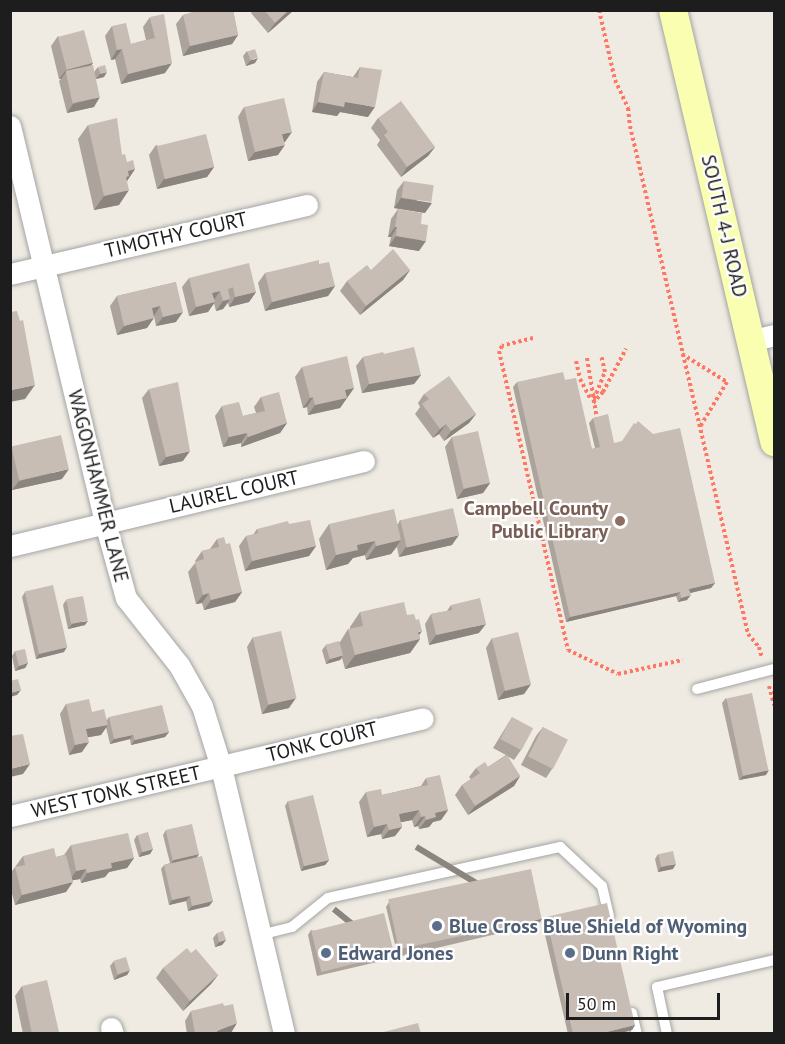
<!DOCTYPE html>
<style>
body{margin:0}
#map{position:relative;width:785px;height:1044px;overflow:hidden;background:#efebe2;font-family:"PT Sans",sans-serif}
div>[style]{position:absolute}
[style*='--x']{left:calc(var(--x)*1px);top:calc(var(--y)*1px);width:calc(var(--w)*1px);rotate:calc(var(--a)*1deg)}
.path>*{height:4px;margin-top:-2px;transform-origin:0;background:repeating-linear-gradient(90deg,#ff7663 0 3px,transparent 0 6px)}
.roads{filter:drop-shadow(0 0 2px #a4a4a4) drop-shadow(0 0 2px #a4a4a4)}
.lane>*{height:10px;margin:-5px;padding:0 5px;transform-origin:5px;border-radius:5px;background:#fff}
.street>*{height:21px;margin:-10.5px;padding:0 10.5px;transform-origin:10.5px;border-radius:10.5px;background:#fff}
.secondary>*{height:28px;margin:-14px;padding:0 14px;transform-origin:14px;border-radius:14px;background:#f9feb0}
.wall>*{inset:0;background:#aba39c}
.shaded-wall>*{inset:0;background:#8b847f;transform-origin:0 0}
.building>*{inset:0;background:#c7bdb5;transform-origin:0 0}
.dots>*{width:16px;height:16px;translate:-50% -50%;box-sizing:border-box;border:3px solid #fff;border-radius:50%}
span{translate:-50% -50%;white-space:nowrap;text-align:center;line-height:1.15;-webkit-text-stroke:4.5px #fff;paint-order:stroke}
.street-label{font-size:20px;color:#1d1d1d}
.education-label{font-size:20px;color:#785e54;font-weight:700}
.right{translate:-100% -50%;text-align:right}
.service-label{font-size:20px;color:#4e5e75;font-weight:700}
.left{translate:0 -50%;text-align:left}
.frame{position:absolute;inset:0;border:12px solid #1d1d1d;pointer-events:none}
.scale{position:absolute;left:566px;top:993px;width:154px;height:27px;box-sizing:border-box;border:3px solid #1d1d1d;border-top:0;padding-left:8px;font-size:18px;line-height:21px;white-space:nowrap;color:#1d1d1d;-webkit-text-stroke:4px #fff;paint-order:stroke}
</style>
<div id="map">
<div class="path">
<div style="--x:599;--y:10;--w:72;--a:77.1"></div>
<div style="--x:615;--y:80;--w:31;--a:65"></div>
<div style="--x:628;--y:108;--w:18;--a:84"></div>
<div style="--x:630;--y:126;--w:522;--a:76.92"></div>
<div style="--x:748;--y:634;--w:17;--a:50"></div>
<div style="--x:759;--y:647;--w:11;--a:75"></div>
<div style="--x:533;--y:338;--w:32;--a:166"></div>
<div style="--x:502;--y:346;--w:6;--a:121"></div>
<div style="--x:499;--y:351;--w:307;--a:77"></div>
<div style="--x:568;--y:650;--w:55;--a:25.6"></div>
<div style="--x:618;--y:674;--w:66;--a:-12.3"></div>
<div style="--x:682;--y:354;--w:53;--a:31.9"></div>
<div style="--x:727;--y:382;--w:52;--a:121"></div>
<div style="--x:587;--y:358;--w:62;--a:80.7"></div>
<div style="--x:576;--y:361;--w:18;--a:77"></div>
<div style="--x:580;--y:379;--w:24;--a:62"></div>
<div style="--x:594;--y:399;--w:29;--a:-68"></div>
<div style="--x:605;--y:372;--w:17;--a:-103"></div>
<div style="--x:593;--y:403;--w:15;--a:-48"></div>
<div style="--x:603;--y:392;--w:49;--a:-61.9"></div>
<div style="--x:769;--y:686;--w:20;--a:75"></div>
</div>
<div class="roads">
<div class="lane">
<div style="--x:697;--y:689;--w:80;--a:-14.6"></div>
<div style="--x:260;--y:935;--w:33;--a:-14"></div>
<div style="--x:292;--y:927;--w:46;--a:-38.9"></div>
<div style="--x:328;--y:898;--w:238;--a:-12.4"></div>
<div style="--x:560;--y:847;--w:57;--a:42.9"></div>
<div style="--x:602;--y:886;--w:31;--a:77"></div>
<div style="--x:632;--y:1013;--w:22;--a:77"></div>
<div style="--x:667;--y:1034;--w:48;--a:-102"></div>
<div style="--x:657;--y:987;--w:120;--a:-13"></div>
</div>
<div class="street">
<div style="--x:10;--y:126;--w:408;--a:76.5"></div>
<div style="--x:105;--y:523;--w:78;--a:74.4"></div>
<div style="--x:126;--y:598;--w:85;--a:51.7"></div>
<div style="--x:179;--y:665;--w:47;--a:60.7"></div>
<div style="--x:202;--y:706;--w:64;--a:72.7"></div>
<div style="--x:221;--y:767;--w:274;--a:76.7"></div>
<div style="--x:10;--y:274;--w:305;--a:-13.1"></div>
<div style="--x:750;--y:341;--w:25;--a:-14"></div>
<div style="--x:10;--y:546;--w:364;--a:-13.5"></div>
<div style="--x:10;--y:816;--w:424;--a:-13.3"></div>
<div style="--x:111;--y:1028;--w:6;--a:72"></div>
</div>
<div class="secondary">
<div style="--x:673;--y:10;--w:444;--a:76.8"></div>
</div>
</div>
<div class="wall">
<div style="clip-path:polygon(193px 10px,233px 10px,238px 35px,232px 44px,183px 56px,176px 24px,183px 15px,191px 13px)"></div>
<div style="clip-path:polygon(253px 10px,294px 10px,268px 33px,251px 13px)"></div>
<div style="clip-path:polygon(150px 17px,165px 73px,121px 84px,115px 59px,111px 60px,105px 36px,112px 26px,131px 44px,146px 40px,143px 27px)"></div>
<div style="clip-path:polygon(58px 36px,93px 63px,90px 66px,94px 72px,98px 67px,104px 77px,96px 79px,94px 107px,67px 113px,59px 81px,61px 79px,59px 79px,51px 46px)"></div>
<div style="clip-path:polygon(247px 51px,255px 63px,246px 66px,243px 56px)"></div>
<div style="clip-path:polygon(360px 67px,368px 117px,340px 112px,337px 116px,312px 112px,317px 82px,324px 72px,353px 77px)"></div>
<div style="clip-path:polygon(244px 107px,285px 142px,284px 142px,278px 155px,248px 161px,238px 117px)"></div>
<div style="clip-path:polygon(378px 118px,435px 147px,428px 156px,401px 177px,377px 145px,380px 140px,371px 128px)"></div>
<div style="clip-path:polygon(88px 125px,122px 155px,127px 162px,135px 169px,127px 181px,119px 205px,94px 210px,78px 139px)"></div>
<div style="clip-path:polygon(156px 145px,214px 167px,207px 177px,157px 189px,149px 155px)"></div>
<div style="clip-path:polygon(404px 181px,425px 213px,394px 208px,397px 190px)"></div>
<div style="clip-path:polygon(398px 209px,421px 224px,419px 251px,389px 246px,391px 237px,388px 237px,391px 219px)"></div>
<div style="clip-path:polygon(319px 264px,335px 286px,328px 296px,265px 311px,258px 283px,265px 273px)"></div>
<div style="clip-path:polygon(371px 270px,410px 270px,403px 280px,360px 315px,340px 291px,347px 281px)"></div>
<div style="clip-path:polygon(189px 278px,256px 292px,249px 302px,229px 307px,228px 303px,223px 309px,216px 311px,214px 303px,208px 312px,189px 316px,182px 287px)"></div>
<div style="clip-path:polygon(176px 282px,176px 322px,156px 326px,154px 316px,147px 328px,117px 335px,110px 306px,117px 296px)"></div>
<div style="clip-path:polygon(384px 354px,421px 375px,414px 384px,362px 393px,356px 366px,363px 357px)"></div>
<div style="clip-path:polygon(302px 367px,354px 388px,340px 408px,308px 415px,307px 407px,303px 408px,295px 377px)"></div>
<div style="clip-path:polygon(565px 380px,592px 449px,595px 448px,589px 423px,593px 418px,614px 443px,715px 583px,711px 588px,690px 593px,687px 600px,678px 602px,676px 596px,566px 622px,513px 387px,517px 382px)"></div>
<div style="clip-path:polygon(149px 389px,183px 461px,159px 466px,142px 398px)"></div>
<div style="clip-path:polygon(424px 394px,476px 414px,469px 423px,444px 441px,439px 434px,433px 438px,415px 414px,420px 407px,418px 403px)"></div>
<div style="clip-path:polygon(261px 397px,287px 423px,280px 433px,241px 447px,241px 443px,223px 447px,215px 416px,222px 406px,243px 416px,256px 413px,254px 407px)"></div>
<div style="clip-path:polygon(452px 437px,490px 483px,483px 493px,457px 499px,445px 447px)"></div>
<div style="clip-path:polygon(11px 447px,62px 479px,12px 490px,10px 484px)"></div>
<div style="clip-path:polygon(400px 520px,452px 545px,399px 557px,397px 547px,391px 554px,366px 560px,365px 555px,353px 558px,348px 564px,326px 570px,319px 539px,329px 524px,398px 524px)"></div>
<div style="clip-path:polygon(257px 529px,316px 546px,309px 556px,245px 571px,239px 546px,246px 536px,253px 535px)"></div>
<div style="clip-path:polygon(217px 539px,226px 544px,242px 592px,235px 602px,204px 610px,202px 603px,196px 604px,188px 572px,196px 562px,195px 561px,202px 551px,210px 549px)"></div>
<div style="clip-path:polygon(25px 592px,64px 652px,36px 659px,22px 597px)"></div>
<div style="clip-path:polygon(66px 600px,85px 625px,68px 629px,63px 605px)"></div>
<div style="clip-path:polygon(451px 605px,479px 633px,429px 645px,425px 624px,431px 614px,447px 611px)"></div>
<div style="clip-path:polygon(360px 612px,407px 615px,419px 635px,420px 639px,410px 653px,345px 669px,342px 658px,340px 660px,326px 664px,322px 650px,326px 645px,340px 642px,348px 629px,350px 629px,350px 627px)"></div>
<div style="clip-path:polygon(253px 637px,289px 708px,262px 714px,247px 647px)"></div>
<div style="clip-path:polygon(492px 638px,531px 684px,524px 694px,498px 700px,486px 648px)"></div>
<div style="clip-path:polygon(15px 651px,28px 663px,25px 668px,15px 671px,12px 656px)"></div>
<div style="clip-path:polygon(726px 698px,766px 775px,739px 780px,722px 703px)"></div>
<div style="clip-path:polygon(66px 704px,92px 712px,107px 720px,109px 717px,169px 732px,165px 737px,131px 745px,130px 739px,110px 744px,106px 727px,101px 735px,88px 737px,82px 752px,69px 755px,60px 714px)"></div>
<div style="clip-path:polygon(512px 717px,521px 750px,514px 760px,507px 756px,520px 776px,514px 786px,468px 815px,455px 795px,462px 785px,471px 779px,469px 777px,476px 768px,488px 767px,506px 755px,493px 748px,506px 727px)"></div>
<div style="clip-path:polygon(543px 727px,552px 769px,546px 778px,521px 765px,536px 736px)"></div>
<div style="clip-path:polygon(426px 778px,448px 810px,441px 820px,433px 822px,429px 827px,419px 829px,418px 826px,414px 827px,412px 820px,401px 822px,402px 827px,395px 836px,382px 839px,381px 834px,367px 837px,359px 802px,366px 792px,382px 795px,421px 786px)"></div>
<div style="clip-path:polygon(288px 801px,329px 860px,325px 865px,301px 871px,285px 806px)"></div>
<div style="clip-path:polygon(166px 830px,199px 854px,197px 857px,213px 901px,209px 906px,188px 911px,186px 901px,169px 905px,161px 869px,164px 865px,170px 863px,163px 835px)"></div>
<div style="clip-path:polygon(137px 835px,153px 849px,150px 854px,139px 857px,134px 840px)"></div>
<div style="clip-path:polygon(71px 845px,134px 858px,127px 868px,109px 872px,105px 877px,81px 883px,80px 879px,73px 880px,66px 892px,15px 905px,10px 886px,10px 874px,23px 856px,56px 857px,64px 855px)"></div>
<div style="clip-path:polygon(658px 854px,673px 869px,658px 872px,655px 859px)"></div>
<div style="clip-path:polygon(389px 902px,539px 924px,398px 957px,386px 907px)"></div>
<div style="clip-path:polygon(546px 917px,635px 1025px,632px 1030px,617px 1034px,568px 1034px,542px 922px)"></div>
<div style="clip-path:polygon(311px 930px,394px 954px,390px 959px,317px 976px,308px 935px)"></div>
<div style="clip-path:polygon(217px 933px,226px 940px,222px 945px,215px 947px,213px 938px)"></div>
<div style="clip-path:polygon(191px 953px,218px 975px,211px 984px,183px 1011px,156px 978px,163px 968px)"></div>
<div style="clip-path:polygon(114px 961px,130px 970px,127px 975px,114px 980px,110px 966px)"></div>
<div style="clip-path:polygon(22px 986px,59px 1032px,58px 1034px,23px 1034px,15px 996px)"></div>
<div style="clip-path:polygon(224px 1006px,231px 1033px,228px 1034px,187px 1034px,185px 1021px,191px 1011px)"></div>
</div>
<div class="shaded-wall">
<div style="clip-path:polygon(289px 10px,294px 10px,268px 33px,275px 23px)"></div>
<div style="clip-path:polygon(238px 35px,232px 44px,183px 56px,190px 46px)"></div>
<div style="clip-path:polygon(122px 49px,115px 59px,111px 60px,117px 50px)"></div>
<div style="clip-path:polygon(258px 58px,255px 63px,246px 66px,250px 61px)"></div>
<div style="clip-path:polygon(93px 63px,86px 73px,66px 72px,61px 79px,59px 79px,66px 70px)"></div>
<div style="clip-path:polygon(172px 63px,165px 73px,121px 84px,128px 74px)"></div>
<div style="clip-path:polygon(107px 72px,104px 77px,96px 79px,100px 74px)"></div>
<div style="clip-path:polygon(100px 97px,94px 107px,67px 113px,73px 104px)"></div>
<div style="clip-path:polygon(318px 102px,345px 102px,375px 107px,368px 117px,340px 112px,337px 116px,312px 112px)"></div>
<div style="clip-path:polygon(292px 132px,285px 142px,275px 144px,282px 134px)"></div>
<div style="clip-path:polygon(285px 145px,278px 155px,248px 161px,255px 152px)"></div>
<div style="clip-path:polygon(435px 147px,428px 156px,401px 177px,407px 167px)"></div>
<div style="clip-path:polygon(214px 167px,207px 177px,157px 189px,164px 179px)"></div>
<div style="clip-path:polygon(135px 169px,125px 184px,128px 171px)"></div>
<div style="clip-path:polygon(129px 190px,119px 205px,94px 210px,104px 196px)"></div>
<div style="clip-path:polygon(401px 198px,432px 203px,425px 213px,394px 208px)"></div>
<div style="clip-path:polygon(395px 227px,397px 227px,391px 237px,388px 237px)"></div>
<div style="clip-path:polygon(396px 236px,426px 241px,419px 251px,389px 246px)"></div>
<div style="clip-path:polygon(410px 270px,403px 280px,360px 315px,366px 306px)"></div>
<div style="clip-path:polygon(335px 286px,328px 296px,265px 311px,272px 302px)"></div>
<div style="clip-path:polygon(220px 291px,213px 301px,212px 293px)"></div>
<div style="clip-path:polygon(256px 292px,249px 302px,229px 307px,235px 297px)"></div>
<div style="clip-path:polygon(230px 299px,223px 309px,216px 311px,223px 301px)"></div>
<div style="clip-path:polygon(215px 302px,208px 312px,189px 316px,196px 307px)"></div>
<div style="clip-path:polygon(160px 306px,154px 316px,152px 308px)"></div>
<div style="clip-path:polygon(183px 312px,176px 322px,156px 326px,163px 317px)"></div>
<div style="clip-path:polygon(154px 318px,147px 328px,117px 335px,124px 326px)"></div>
<div style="clip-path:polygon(421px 375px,414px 384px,362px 393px,369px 384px)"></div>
<div style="clip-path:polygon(35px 385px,25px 399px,10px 402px,11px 390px)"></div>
<div style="clip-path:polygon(354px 388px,340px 408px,308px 415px,315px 405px,345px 390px)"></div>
<div style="clip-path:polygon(313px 397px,307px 407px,303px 408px,310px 398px)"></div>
<div style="clip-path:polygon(476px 414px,469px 423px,444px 441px,451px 431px)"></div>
<div style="clip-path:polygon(287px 423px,280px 433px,241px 447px,248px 437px)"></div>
<div style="clip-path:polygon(446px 424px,439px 434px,433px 438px,440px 429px)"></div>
<div style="clip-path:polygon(247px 433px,241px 443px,223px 447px,229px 437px)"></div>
<div style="clip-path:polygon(190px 451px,183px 461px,159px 466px,166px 457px)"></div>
<div style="clip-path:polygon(69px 469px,62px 479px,12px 490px,19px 481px)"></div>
<div style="clip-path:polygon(490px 483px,483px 493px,457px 499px,464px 489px)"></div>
<div style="clip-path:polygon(459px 535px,452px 545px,399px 557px,406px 547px)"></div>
<div style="clip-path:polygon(401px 540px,391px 554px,366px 560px,376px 546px)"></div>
<div style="clip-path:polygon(375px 541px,365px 555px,353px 558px,348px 564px,326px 570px,336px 555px,357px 545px)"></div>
<div style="clip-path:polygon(316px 546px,309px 556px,245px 571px,252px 561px)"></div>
<div style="clip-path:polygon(715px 583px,711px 588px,686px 594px,689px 589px)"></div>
<div style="clip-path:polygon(242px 592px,235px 602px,204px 610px,211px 600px)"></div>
<div style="clip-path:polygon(680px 592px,676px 596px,566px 622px,570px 617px)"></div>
<div style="clip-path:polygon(209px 593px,202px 603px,196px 604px,203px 595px)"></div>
<div style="clip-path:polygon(691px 595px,687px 600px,678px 602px,681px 598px)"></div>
<div style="clip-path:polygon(88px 621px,85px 625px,68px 629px,72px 624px)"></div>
<div style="clip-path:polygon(486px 624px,479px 633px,429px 645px,436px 635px)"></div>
<div style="clip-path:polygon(422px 631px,416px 640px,420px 639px,410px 653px,345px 669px,355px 655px)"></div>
<div style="clip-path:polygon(67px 647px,64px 652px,36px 659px,39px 654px)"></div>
<div style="clip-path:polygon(343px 655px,340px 660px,326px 664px,330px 659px)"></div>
<div style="clip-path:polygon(28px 663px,25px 668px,15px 671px,19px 666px)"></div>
<div style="clip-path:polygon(531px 684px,524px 694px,498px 700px,505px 690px)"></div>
<div style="clip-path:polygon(21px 690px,17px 695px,10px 697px,10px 693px)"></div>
<div style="clip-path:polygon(296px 698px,289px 708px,262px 714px,269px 704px)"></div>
<div style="clip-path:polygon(108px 725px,101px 735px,79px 739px,86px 729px)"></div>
<div style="clip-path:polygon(169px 732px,165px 737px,131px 745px,135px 740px)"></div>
<div style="clip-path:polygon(133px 735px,130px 739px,110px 744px,114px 739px)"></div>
<div style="clip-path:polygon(89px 742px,82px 752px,69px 755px,75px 745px)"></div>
<div style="clip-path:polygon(30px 764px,23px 774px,10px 777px,10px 769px)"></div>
<div style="clip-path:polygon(769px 770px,766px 775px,739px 780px,743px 776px)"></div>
<div style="clip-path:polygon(520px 776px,514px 786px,468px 815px,475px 806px)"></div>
<div style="clip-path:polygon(419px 810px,412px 820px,392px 824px,399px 814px)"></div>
<div style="clip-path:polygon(448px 810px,441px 820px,433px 822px,429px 827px,419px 829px,426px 820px,435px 813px)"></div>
<div style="clip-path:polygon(425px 816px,418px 826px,414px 827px,421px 817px)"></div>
<div style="clip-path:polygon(387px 824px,381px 834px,367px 837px,374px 827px)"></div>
<div style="clip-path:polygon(402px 827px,395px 836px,382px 839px,389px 830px)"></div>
<div style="clip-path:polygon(153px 849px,150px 854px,139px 857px,142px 852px)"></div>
<div style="clip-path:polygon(199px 854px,196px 859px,170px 865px,174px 860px)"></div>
<div style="clip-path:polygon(134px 858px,127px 868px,109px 872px,105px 877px,81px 883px,87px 873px,111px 863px)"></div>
<div style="clip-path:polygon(329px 860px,325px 865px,301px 871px,304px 866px)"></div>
<div style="clip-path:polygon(676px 864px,673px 869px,658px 872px,661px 867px)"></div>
<div style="clip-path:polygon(86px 869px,80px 879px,69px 881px,76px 871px)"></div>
<div style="clip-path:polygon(73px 882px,66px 892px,15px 905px,22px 895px)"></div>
<div style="clip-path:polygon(190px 896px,186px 901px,169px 905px,172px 900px)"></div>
<div style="clip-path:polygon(213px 901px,209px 906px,188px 911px,192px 906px)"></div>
<div style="left:542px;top:919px;width:6px;height:145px;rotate:121deg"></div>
<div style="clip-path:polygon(226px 940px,222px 945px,215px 947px,219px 942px)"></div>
<div style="left:394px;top:954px;width:6px;height:75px;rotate:129deg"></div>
<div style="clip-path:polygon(130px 970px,127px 975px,114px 980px,118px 975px)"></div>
<div style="clip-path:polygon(218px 975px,211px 984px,183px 1011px,190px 1001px)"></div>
<div style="clip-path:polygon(237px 1023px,231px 1033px,228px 1034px,215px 1034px,217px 1031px)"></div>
<div style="clip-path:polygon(635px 1025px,632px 1030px,617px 1034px,599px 1034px)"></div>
</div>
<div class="building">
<div style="clip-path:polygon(200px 10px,233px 10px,238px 35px,190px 46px,183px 15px)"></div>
<div style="clip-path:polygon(264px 10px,289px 10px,275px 23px)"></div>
<div style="clip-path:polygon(164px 14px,172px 63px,128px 74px,122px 49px,117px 50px,112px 26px,126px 23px,131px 44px,155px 38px,150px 17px)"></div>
<div style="left:84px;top:30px;width:34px;height:27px;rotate:75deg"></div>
<div style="left:255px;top:49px;width:9px;height:8px;rotate:72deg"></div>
<div style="left:93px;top:65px;width:33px;height:28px;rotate:78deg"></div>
<div style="left:105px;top:65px;width:7px;height:7px;rotate:74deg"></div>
<div style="clip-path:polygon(360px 67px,382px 70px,375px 107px,345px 102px,344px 107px,318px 102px,324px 72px,358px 78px)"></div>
<div style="clip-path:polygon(284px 98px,292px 132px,282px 134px,285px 145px,255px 152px,244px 107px)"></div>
<div style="clip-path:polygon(401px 101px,435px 147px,407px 167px,384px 135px,388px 132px,378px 118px)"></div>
<div style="clip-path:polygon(117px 118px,122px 155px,125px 154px,127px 162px,133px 160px,135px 169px,128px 171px,129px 176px,126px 177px,129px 190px,104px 196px,88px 125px)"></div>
<div style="left:206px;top:134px;width:34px;height:51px;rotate:76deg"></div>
<div style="left:404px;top:181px;width:30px;height:17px;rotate:8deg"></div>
<div style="clip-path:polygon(398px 209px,422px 213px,421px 224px,428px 225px,426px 241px,396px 236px,397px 227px,395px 227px)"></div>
<div style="clip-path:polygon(393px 249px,410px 270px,366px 306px,347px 281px,367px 265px,371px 270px)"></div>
<div style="clip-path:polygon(319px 260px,319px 264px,329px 262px,335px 286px,272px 302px,265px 273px)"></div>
<div style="clip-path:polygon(249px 263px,256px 292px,235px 297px,233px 287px,228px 289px,230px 299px,223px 301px,220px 291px,212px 293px,215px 302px,196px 307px,189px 278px)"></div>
<div style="clip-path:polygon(176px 282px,183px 312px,163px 317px,160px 306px,152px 308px,154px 318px,124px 326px,117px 296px)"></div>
<div style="clip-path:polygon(17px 311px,20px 321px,23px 320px,35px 385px,11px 390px,10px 312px)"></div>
<div style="clip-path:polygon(414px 347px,421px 375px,369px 384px,363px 357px,383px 352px,384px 354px)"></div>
<div style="clip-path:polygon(347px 356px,354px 388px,345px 390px,347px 398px,315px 405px,313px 397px,310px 398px,302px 367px)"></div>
<div style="clip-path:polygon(563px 372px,565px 380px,576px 378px,592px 449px,600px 447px,593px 418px,608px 414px,614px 443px,622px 441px,634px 423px,636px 424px,638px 421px,653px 434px,680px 428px,715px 583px,689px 589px,691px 595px,681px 598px,680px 592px,570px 617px,517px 382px)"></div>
<div style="clip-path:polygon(449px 376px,476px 414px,451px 431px,446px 424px,440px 429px,422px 404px,429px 399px,424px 394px)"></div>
<div style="clip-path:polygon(178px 382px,190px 451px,166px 457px,149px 389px)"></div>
<div style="clip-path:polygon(279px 392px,287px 423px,248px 437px,247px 433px,229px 437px,222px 406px,239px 402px,243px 416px,265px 411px,261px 397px)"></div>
<div style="left:478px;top:431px;width:53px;height:27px;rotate:77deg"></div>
<div style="left:61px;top:435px;width:35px;height:51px;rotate:77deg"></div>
<div style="left:453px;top:508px;width:28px;height:54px;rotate:77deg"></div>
<div style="clip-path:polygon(394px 509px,401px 540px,376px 546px,375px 541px,357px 545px,358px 550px,336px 555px,329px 524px)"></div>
<div style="clip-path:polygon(310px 520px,316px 546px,252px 561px,246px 536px,258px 533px,257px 529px,288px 521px,289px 524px)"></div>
<div style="clip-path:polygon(224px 537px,226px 544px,230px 543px,242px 592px,211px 600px,209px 593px,203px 595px,195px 562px,204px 559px,202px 551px,219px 547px,217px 539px)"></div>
<div style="left:53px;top:585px;width:64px;height:29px;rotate:77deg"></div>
<div style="left:83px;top:596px;width:25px;height:17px;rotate:79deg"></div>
<div style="clip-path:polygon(480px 598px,486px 624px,436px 635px,431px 614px,452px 610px,451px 605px)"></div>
<div style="clip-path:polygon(404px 602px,407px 615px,414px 614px,416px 620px,419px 619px,422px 631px,418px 632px,420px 639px,355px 655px,348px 629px,363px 626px,360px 612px)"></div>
<div style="left:281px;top:631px;width:69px;height:29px;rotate:77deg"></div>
<div style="left:518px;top:632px;width:54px;height:27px;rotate:76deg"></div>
<div style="left:339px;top:641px;width:15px;height:14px;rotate:74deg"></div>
<div style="clip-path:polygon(25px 649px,28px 663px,19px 666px,15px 651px)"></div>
<div style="clip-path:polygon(18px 679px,21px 690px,10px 693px,10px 681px)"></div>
<div style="left:752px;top:693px;width:79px;height:26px;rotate:78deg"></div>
<div style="clip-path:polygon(89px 699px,92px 712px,104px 709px,108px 725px,86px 729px,89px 742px,75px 745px,66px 704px)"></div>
<div style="clip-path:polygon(162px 705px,169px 732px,135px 740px,133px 735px,114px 739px,109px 717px)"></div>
<div style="left:512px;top:717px;width:24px;height:25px;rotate:28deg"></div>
<div style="left:543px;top:727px;width:28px;height:33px;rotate:27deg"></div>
<div style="clip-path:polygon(23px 734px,30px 764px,10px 769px,10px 736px)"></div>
<div style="clip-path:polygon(507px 755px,520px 776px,475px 806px,462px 785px,480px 773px,476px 768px,485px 762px,488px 767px)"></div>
<div style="clip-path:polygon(440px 775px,448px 810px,435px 813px,436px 817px,426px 820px,425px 816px,421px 817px,419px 810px,399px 814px,402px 827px,389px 830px,387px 824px,374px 827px,366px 792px,381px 789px,382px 795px,428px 785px,426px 778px)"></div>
<div style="left:313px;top:795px;width:67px;height:26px;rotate:76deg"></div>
<div style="left:192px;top:824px;width:31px;height:27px;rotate:77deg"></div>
<div style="left:148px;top:832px;width:18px;height:11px;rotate:74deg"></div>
<div style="clip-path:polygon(128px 833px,134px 858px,111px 863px,112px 868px,87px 873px,86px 869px,76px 871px,71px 845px)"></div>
<div style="clip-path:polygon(54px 848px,56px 857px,66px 855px,73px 882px,22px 895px,15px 867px,25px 865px,23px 856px)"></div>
<div style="left:673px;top:851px;width:13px;height:15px;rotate:77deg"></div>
<div style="clip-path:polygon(202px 856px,213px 901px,192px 906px,190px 896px,172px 900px,164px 865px)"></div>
<div style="left:531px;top:869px;width:51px;height:146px;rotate:78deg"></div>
<div style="clip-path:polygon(607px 903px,635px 1025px,599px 1034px,573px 1034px,546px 917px)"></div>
<div style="left:384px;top:913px;width:42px;height:75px;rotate:76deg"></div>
<div style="clip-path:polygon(223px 931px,226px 940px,219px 942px,217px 933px)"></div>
<div style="clip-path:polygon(187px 948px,191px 953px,196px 949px,218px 975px,190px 1001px,163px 968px)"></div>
<div style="left:126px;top:957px;width:14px;height:13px;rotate:73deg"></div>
<div style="clip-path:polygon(47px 980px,59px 1032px,54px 1034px,32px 1034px,22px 986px)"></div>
<div style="clip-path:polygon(223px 1003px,224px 1006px,233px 1004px,237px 1023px,217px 1031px,217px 1034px,195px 1034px,191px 1011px)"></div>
<div style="clip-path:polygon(418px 1023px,421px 1034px,376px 1034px)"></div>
</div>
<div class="dots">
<div style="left:620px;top:521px;background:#8d6e63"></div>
<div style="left:437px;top:926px;background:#5c6f8a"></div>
<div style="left:326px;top:953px;background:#5c6f8a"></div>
<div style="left:570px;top:953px;background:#5c6f8a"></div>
</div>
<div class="street-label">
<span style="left:724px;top:226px;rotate:77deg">SOUTH 4-J ROAD</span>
<span style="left:176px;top:235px;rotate:-13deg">TIMOTHY COURT</span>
<span style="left:98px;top:486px;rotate:76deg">WAGONHAMMER LANE</span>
<span style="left:234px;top:492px;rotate:-13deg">LAUREL COURT</span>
<span style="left:322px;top:742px;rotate:-14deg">TONK COURT</span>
<span style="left:116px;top:792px;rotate:-13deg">WEST TONK STREET</span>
</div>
<div class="education-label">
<span class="right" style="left:608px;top:520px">Campbell County<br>Public Library</span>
</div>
<div class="service-label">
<span class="left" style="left:449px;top:926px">Blue Cross Blue Shield of Wyoming</span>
<span class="left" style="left:338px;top:953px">Edward Jones</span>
<span class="left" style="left:582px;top:953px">Dunn Right</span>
</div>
<div class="frame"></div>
<div class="scale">50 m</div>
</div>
